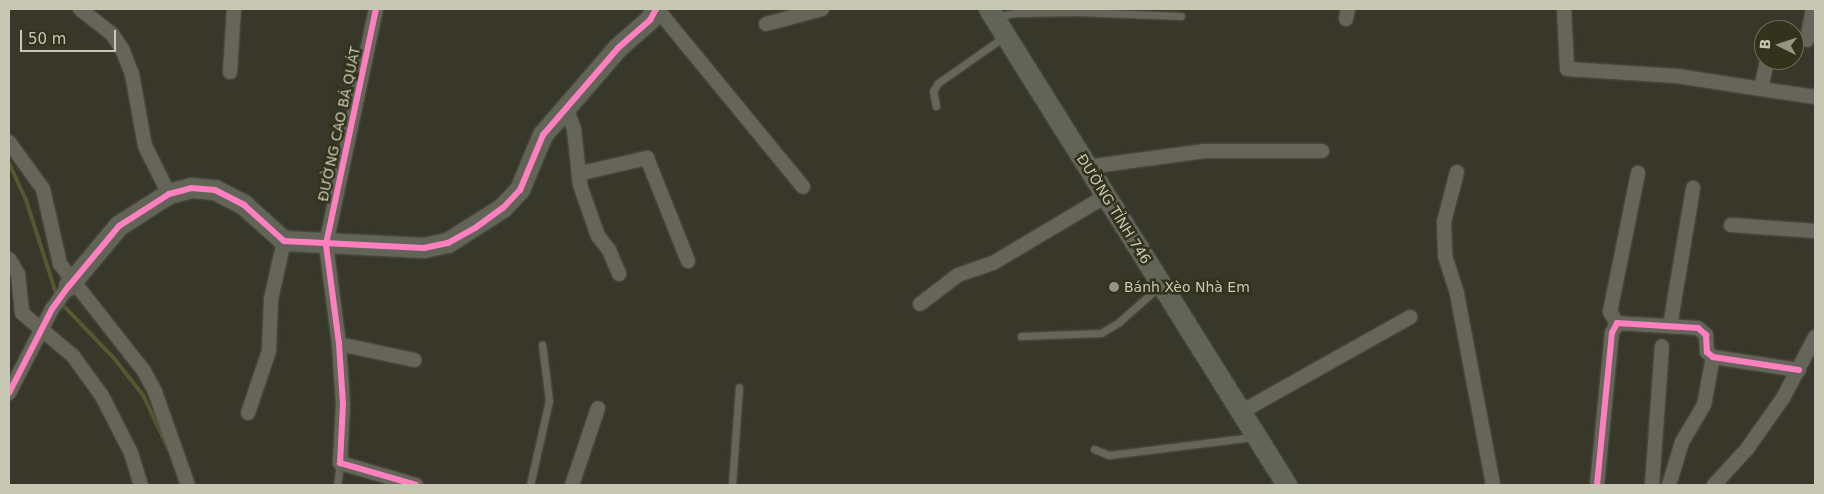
<!DOCTYPE html>
<meta charset="utf-8">
<style>
body{margin:0}
#map{position:relative;width:1824px;height:494px;overflow:hidden;background:#37372a;font-family:"DejaVu Sans",sans-serif}
div>[style]{position:absolute}
[style*='--x']{left:calc(var(--x)*1px);top:calc(var(--y)*1px);width:calc(var(--w)*1px);rotate:calc(var(--a)*1deg)}
.stream>*{height:4px;margin:-2px;padding:0 2px;transform-origin:2px;border-radius:2px;background:#575731}
.roads{filter:drop-shadow(0 0 1px #525248) drop-shadow(0 0 1px #525248)}
.lane>*{height:7px;margin:-3.5px;padding:0 3.5px;transform-origin:3.5px;border-radius:3.5px;background:#65655a}
.street>*{height:14px;margin:-7px;padding:0 7px;transform-origin:7px;border-radius:7px;background:#65655a}
.secondary>*{height:20px;margin:-10px;padding:0 10px;transform-origin:10px;border-radius:10px;background:#636458}
.cycleway>*{height:6px;margin:-3px;padding:0 3px;transform-origin:3px;border-radius:3px;background:#ff80c0}
.dots>*{width:14px;height:14px;translate:-50% -50%;box-sizing:border-box;border:2px solid #32321d;border-radius:50%}
span{translate:-50% -50%;white-space:nowrap;text-align:center;line-height:1.15;-webkit-text-stroke:5px #32321d;paint-order:stroke}
.street-label{font-size:14px;color:#c7c8b4}
.poi-label{font-size:14px;color:#c7c8b4}
.left{translate:0 -50%;text-align:left}
.frame{position:absolute;inset:0;border:10px solid #c7c8b4;pointer-events:none}
.north{position:absolute;left:1754px;top:20px;width:50px;height:50px;box-sizing:border-box;background:#32321d;border:1px solid #6e6e59;border-radius:50%;rotate:274deg;font-size:14px;font-weight:700;line-height:20px;text-align:center;color:#c7c8b4}
.north::after{content:'';display:block;margin:auto;width:18px;height:22px;background:#959584;clip-path:polygon(50% 0,100% 100%,50% 72%,0 100%)}
.scale{position:absolute;left:20px;top:30px;width:96px;height:22px;box-sizing:border-box;border:2px solid #c7c8b4;border-top:0;padding-left:6px;font-size:15px;line-height:18px;white-space:nowrap;color:#c7c8b4;-webkit-text-stroke:4px #32321d;paint-order:stroke}
</style>
<div id="map">
<div class="stream">
<div style="--x:9;--y:163;--w:41;--a:65.3"></div>
<div style="--x:26;--y:200;--w:101;--a:72.1"></div>
<div style="--x:60;--y:302;--w:76;--a:46.1"></div>
<div style="--x:113;--y:357;--w:48;--a:51.7"></div>
<div style="--x:143;--y:395;--w:59;--a:64.7"></div>
</div>
<div class="roads">
<div class="lane">
<div style="--x:997;--y:16;--w:19;--a:-9"></div>
<div style="--x:1016;--y:13;--w:62;--a:-0.9"></div>
<div style="--x:1078;--y:12;--w:103;--a:2.2"></div>
<div style="--x:936;--y:106;--w:15;--a:-101"></div>
<div style="--x:933;--y:91;--w:9;--a:-58"></div>
<div style="--x:938;--y:83;--w:82;--a:-35"></div>
<div style="--x:1021;--y:336;--w:80;--a:-2.1"></div>
<div style="--x:1101;--y:333;--w:21;--a:-31"></div>
<div style="--x:1119;--y:322;--w:56;--a:-41.4"></div>
<div style="--x:1094;--y:449;--w:16;--a:22"></div>
<div style="--x:1109;--y:455;--w:145;--a:-7.1"></div>
<div style="--x:337;--y:485;--w:22;--a:-82"></div>
<div style="--x:530;--y:485;--w:86;--a:-77.3"></div>
<div style="--x:549;--y:401;--w:57;--a:-97"></div>
<div style="--x:732;--y:485;--w:98;--a:-85.9"></div>
</div>
<div class="street">
<div style="--x:80;--y:9;--w:41;--a:38"></div>
<div style="--x:112;--y:34;--w:18;--a:56"></div>
<div style="--x:122;--y:49;--w:27;--a:68"></div>
<div style="--x:132;--y:74;--w:73;--a:79.8"></div>
<div style="--x:145;--y:146;--w:54;--a:63.4"></div>
<div style="--x:376;--y:9;--w:241;--a:102"></div>
<div style="--x:326;--y:245;--w:100;--a:82.5"></div>
<div style="--x:339;--y:344;--w:60;--a:86.2"></div>
<div style="--x:343;--y:404;--w:59;--a:92.9"></div>
<div style="--x:340;--y:463;--w:79;--a:16.1"></div>
<div style="--x:657;--y:9;--w:230;--a:50.6"></div>
<div style="--x:1564;--y:9;--w:60;--a:87.1"></div>
<div style="--x:1567;--y:69;--w:110;--a:3.6"></div>
<div style="--x:1677;--y:76;--w:85;--a:8.8"></div>
<div style="--x:1761;--y:89;--w:30;--a:-78"></div>
<div style="--x:1346;--y:19;--w:10;--a:-79"></div>
<div style="--x:766;--y:24;--w:58;--a:-15"></div>
<div style="--x:1807;--y:40;--w:32;--a:-79"></div>
<div style="--x:230;--y:72;--w:63;--a:-86.4"></div>
<div style="--x:1761;--y:89;--w:55;--a:8.4"></div>
<div style="--x:566;--y:108;--w:22;--a:69"></div>
<div style="--x:574;--y:129;--w:56;--a:83.9"></div>
<div style="--x:580;--y:185;--w:54;--a:70.6"></div>
<div style="--x:598;--y:236;--w:18;--a:52"></div>
<div style="--x:609;--y:250;--w:26;--a:67"></div>
<div style="--x:9;--y:142;--w:58;--a:54.1"></div>
<div style="--x:43;--y:189;--w:77;--a:77.2"></div>
<div style="--x:60;--y:264;--w:136;--a:51.9"></div>
<div style="--x:144;--y:371;--w:24;--a:62"></div>
<div style="--x:155;--y:392;--w:99;--a:70.5"></div>
<div style="--x:1087;--y:167;--w:119;--a:-7.7"></div>
<div style="--x:1205;--y:151;--w:117;--a:0"></div>
<div style="--x:578;--y:171;--w:8;--a:7"></div>
<div style="--x:586;--y:172;--w:63;--a:-12.9"></div>
<div style="--x:647;--y:158;--w:111;--a:68.3"></div>
<div style="--x:1457;--y:172;--w:52;--a:104.6"></div>
<div style="--x:1444;--y:222;--w:34;--a:88"></div>
<div style="--x:1445;--y:256;--w:40;--a:72"></div>
<div style="--x:1457;--y:294;--w:194;--a:79.3"></div>
<div style="--x:1731;--y:225;--w:84;--a:4.1"></div>
<div style="--x:9;--y:259;--w:17;--a:59"></div>
<div style="--x:18;--y:274;--w:39;--a:84"></div>
<div style="--x:22;--y:313;--w:67;--a:40.1"></div>
<div style="--x:73;--y:356;--w:49;--a:54.1"></div>
<div style="--x:102;--y:396;--w:64;--a:63"></div>
<div style="--x:131;--y:453;--w:34;--a:73"></div>
<div style="--x:920;--y:304;--w:48;--a:-37.3"></div>
<div style="--x:958;--y:275;--w:37;--a:-19"></div>
<div style="--x:993;--y:263;--w:131;--a:-30.7"></div>
<div style="--x:1617;--y:323;--w:13;--a:-122"></div>
<div style="--x:1610;--y:312;--w:142;--a:-78.6"></div>
<div style="--x:1670;--y:326;--w:140;--a:-80.5"></div>
<div style="--x:339;--y:344;--w:77;--a:12"></div>
<div style="--x:9;--y:393;--w:94;--a:-62.9"></div>
<div style="--x:52;--y:309;--w:29;--a:-54"></div>
<div style="--x:1241;--y:412;--w:194;--a:-29.3"></div>
<div style="--x:248;--y:413;--w:65;--a:-71.3"></div>
<div style="--x:269;--y:351;--w:52;--a:-87.8"></div>
<div style="--x:271;--y:299;--w:59;--a:-77.4"></div>
<div style="--x:572;--y:485;--w:81;--a:-71.3"></div>
<div style="--x:1597;--y:485;--w:153;--a:-84.4"></div>
<div style="--x:1612;--y:333;--w:11;--a:-63"></div>
<div style="--x:1617;--y:323;--w:81;--a:3.5"></div>
<div style="--x:1698;--y:328;--w:11;--a:41"></div>
<div style="--x:1706;--y:335;--w:17;--a:87"></div>
<div style="--x:1707;--y:352;--w:8;--a:40"></div>
<div style="--x:1713;--y:357;--w:87;--a:8.6"></div>
<div style="--x:1652;--y:485;--w:139;--a:-85.9"></div>
<div style="--x:1669;--y:485;--w:45;--a:-73.2"></div>
<div style="--x:1682;--y:442;--w:43;--a:-59.3"></div>
<div style="--x:1704;--y:405;--w:49;--a:-79.4"></div>
<div style="--x:1714;--y:485;--w:49;--a:-47.5"></div>
<div style="--x:1747;--y:449;--w:62;--a:-54.8"></div>
<div style="--x:1783;--y:398;--w:69;--a:-62.3"></div>
</div>
<div class="secondary">
<div style="--x:989;--y:9;--w:562;--a:57.95"></div>
<div style="--x:69;--y:286;--w:78;--a:-50.2"></div>
<div style="--x:119;--y:226;--w:59;--a:-32.6"></div>
<div style="--x:169;--y:194;--w:23;--a:-15"></div>
<div style="--x:191;--y:188;--w:24;--a:5"></div>
<div style="--x:215;--y:190;--w:33;--a:27"></div>
<div style="--x:244;--y:205;--w:54;--a:42"></div>
<div style="--x:284;--y:241;--w:140;--a:2.9"></div>
<div style="--x:424;--y:248;--w:25;--a:-12"></div>
<div style="--x:448;--y:243;--w:65;--a:-32.5"></div>
<div style="--x:503;--y:208;--w:25;--a:-47"></div>
<div style="--x:520;--y:190;--w:60;--a:-67.3"></div>
<div style="--x:543;--y:135;--w:115;--a:-49.2"></div>
<div style="--x:618;--y:48;--w:43;--a:-41.2"></div>
<div style="--x:650;--y:20;--w:13;--a:-61"></div>
</div>
</div>
<div class="cycleway">
<div style="--x:376;--y:9;--w:241;--a:102"></div>
<div style="--x:326;--y:245;--w:100;--a:82.5"></div>
<div style="--x:339;--y:344;--w:60;--a:86.2"></div>
<div style="--x:343;--y:404;--w:59;--a:92.9"></div>
<div style="--x:340;--y:463;--w:79;--a:16.1"></div>
<div style="--x:9;--y:393;--w:94;--a:-62.9"></div>
<div style="--x:52;--y:309;--w:29;--a:-54"></div>
<div style="--x:69;--y:286;--w:78;--a:-50.2"></div>
<div style="--x:119;--y:226;--w:59;--a:-32.6"></div>
<div style="--x:169;--y:194;--w:23;--a:-15"></div>
<div style="--x:191;--y:188;--w:24;--a:5"></div>
<div style="--x:215;--y:190;--w:33;--a:27"></div>
<div style="--x:244;--y:205;--w:54;--a:42"></div>
<div style="--x:284;--y:241;--w:140;--a:2.9"></div>
<div style="--x:424;--y:248;--w:25;--a:-12"></div>
<div style="--x:448;--y:243;--w:31;--a:-29"></div>
<div style="--x:475;--y:228;--w:34;--a:-36"></div>
<div style="--x:503;--y:208;--w:25;--a:-47"></div>
<div style="--x:520;--y:190;--w:60;--a:-67.3"></div>
<div style="--x:543;--y:135;--w:115;--a:-49.2"></div>
<div style="--x:618;--y:48;--w:43;--a:-41.2"></div>
<div style="--x:650;--y:20;--w:13;--a:-61"></div>
<div style="--x:1597;--y:485;--w:153;--a:-84.4"></div>
<div style="--x:1612;--y:333;--w:11;--a:-63"></div>
<div style="--x:1617;--y:323;--w:81;--a:3.5"></div>
<div style="--x:1698;--y:328;--w:11;--a:41"></div>
<div style="--x:1706;--y:335;--w:17;--a:87"></div>
<div style="--x:1707;--y:352;--w:8;--a:40"></div>
<div style="--x:1713;--y:357;--w:87;--a:8.6"></div>
</div>
<div class="dots">
<div style="left:1114px;top:287px;background:#959584"></div>
</div>
<div class="street-label">
<span style="left:339px;top:124px;rotate:-78deg">ĐƯỜNG CAO BÁ QUÁT</span>
<span style="left:1114px;top:209px;rotate:58deg">ĐƯỜNG TỈNH 746</span>
</div>
<div class="poi-label">
<span class="left" style="left:1124px;top:287px">Bánh Xèo Nhà Em</span>
</div>
<div class="frame"></div>
<div class="north">B</div>
<div class="scale">50 m</div>
</div>
